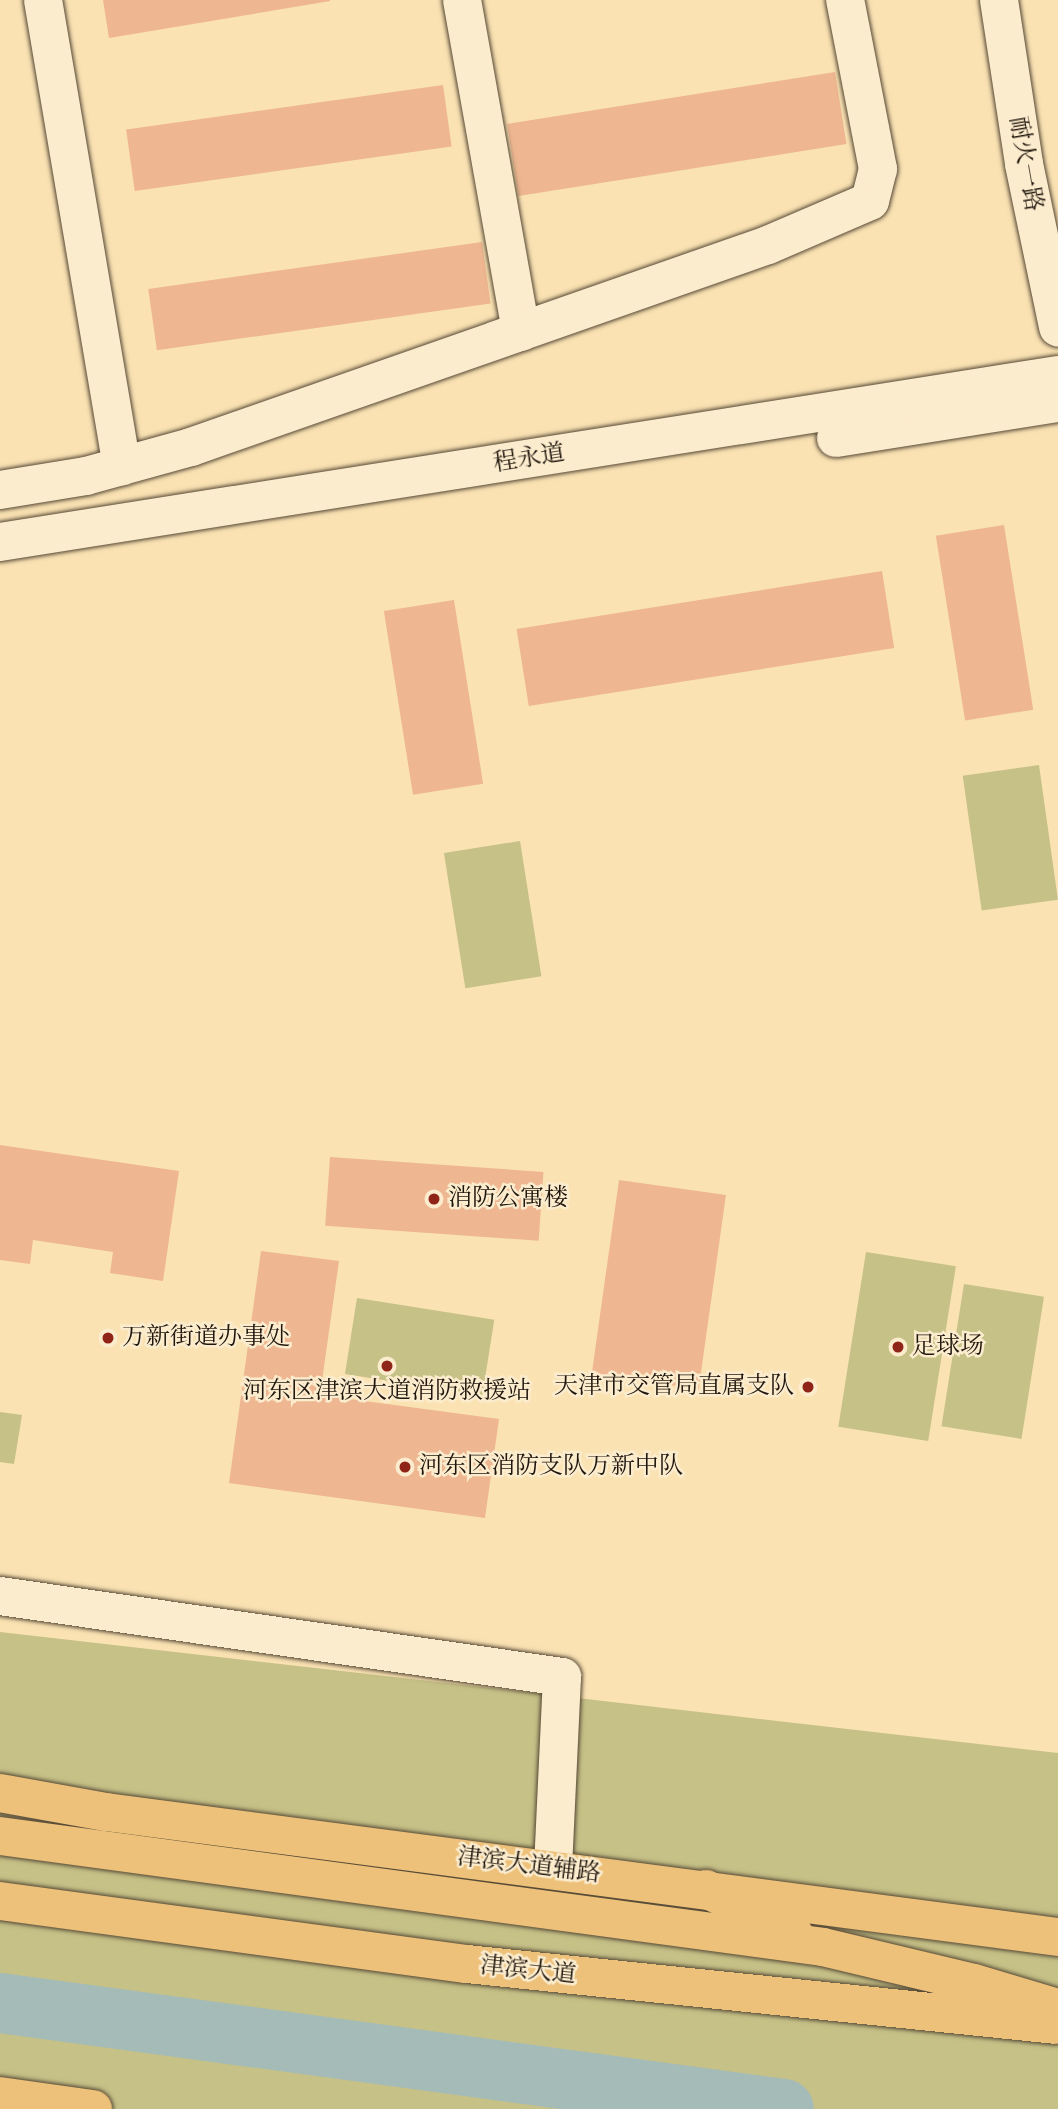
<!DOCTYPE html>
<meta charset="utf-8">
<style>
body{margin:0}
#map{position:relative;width:1058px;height:2109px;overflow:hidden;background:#fae2b3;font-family:"Libre Bodoni","Noto Serif SC",serif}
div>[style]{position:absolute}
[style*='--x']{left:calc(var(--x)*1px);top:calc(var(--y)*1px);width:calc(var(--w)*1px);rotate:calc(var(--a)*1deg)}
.green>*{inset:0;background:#c6c187;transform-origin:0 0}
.river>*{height:60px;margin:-30px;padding:0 30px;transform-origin:30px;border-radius:30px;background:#a4bbb8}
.building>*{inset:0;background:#eeb791;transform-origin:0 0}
.roads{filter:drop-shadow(0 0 2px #564936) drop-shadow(0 0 2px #564936)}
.minor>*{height:38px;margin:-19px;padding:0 19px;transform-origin:19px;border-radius:19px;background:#fcecce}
.major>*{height:38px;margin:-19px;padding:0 19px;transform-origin:19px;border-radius:19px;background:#edc17a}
.highway>*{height:38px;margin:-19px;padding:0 19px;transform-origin:19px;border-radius:19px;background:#edc17a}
.dots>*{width:19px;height:19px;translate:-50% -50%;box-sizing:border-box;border:4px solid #fcecce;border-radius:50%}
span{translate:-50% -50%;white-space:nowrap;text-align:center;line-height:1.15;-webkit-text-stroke:5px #fcecce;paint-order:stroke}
.street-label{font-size:24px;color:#1f160d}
.poi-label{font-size:24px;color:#1f160d}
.left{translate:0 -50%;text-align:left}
.right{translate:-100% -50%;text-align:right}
</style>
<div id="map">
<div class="green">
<div style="left:1039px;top:765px;width:136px;height:77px;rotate:82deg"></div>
<div style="left:520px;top:841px;width:137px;height:77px;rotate:81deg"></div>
<div style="left:866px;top:1252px;width:91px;height:177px;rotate:9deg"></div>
<div style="left:964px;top:1284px;width:81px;height:144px;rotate:9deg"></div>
<div style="left:357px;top:1298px;width:139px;height:77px;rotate:9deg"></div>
<div style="clip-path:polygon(0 1412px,22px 1415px,14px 1464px,0 1462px)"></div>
<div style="clip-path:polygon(0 1632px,1058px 1753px,1058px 2109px,0 2109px)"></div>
</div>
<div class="river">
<div style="--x:0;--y:2003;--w:791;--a:7.7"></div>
</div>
<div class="building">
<div style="clip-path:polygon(103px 0,330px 0,330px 1px,109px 38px)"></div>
<div style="left:835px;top:72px;width:73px;height:332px;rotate:81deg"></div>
<div style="left:443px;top:85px;width:62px;height:320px;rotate:82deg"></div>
<div style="left:482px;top:242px;width:62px;height:337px;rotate:82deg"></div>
<div style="left:1004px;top:525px;width:187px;height:69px;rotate:81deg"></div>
<div style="left:882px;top:571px;width:78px;height:370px;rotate:81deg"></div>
<div style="left:454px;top:600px;width:186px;height:71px;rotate:81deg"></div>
<div style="clip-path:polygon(0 1145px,179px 1171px,163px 1281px,110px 1273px,113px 1252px,33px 1240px,30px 1264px,0 1260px)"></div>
<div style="left:330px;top:1157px;width:214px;height:69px;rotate:4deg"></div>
<div style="left:619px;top:1180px;width:108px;height:196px;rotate:8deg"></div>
<div style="clip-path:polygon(261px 1251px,339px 1261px,320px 1395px,499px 1419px,485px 1518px,229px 1483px)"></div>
</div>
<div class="roads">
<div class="minor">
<div style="--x:43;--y:0;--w:473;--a:80.4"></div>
<div style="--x:462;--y:0;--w:337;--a:79.9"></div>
<div style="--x:999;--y:0;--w:166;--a:81.3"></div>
<div style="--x:1024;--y:164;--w:167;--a:78.2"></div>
<div style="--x:836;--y:438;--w:225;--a:-9"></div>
<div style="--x:0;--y:490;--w:87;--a:-9.2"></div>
<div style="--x:86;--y:476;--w:109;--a:-15.4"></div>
<div style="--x:191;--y:447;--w:611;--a:-19.29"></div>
<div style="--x:768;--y:245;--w:111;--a:-23.3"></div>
<div style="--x:870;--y:201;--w:33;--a:-76"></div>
<div style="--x:878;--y:169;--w:172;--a:-101"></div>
<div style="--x:0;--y:542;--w:1071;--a:-8.97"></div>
<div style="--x:0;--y:1596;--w:568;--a:8.2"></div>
<div style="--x:562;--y:1677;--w:192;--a:92.7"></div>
</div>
<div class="major">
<div style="--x:0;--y:1793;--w:108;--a:10.2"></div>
<div style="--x:106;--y:1812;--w:960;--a:7.48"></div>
</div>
<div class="highway">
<div style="--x:0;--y:1836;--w:830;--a:7.68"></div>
<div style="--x:823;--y:1947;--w:155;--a:13.4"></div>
<div style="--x:974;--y:1983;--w:88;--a:16.6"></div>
<div style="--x:706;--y:1889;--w:97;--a:26.3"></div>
<div style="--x:0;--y:1901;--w:471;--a:7.7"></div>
<div style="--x:467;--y:1964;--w:592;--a:5.91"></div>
<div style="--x:0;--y:2096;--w:94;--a:8"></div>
</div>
</div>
<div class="dots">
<div style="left:434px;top:1199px;background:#8f2418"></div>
<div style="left:108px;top:1338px;background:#8f2418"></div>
<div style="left:898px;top:1347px;background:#8f2418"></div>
<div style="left:387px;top:1366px;background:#8f2418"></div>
<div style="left:808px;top:1387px;background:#8f2418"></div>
<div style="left:405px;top:1467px;background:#8f2418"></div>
</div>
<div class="street-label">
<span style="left:1025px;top:164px;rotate:80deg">耐火一路</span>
<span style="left:529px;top:459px;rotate:-9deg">程永道</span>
<span style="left:529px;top:1866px;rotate:7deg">津滨大道辅路</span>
<span style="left:528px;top:1971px;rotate:6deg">津滨大道</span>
</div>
<div class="poi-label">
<span class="left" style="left:448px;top:1199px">消防公寓楼</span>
<span class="left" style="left:122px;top:1338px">万新街道办事处</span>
<span class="left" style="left:912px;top:1347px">足球场</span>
<span class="right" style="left:794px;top:1387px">天津市交管局直属支队</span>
<span style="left:387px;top:1392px">河东区津滨大道消防救援站</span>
<span class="left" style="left:419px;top:1467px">河东区消防支队万新中队</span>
</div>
</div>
